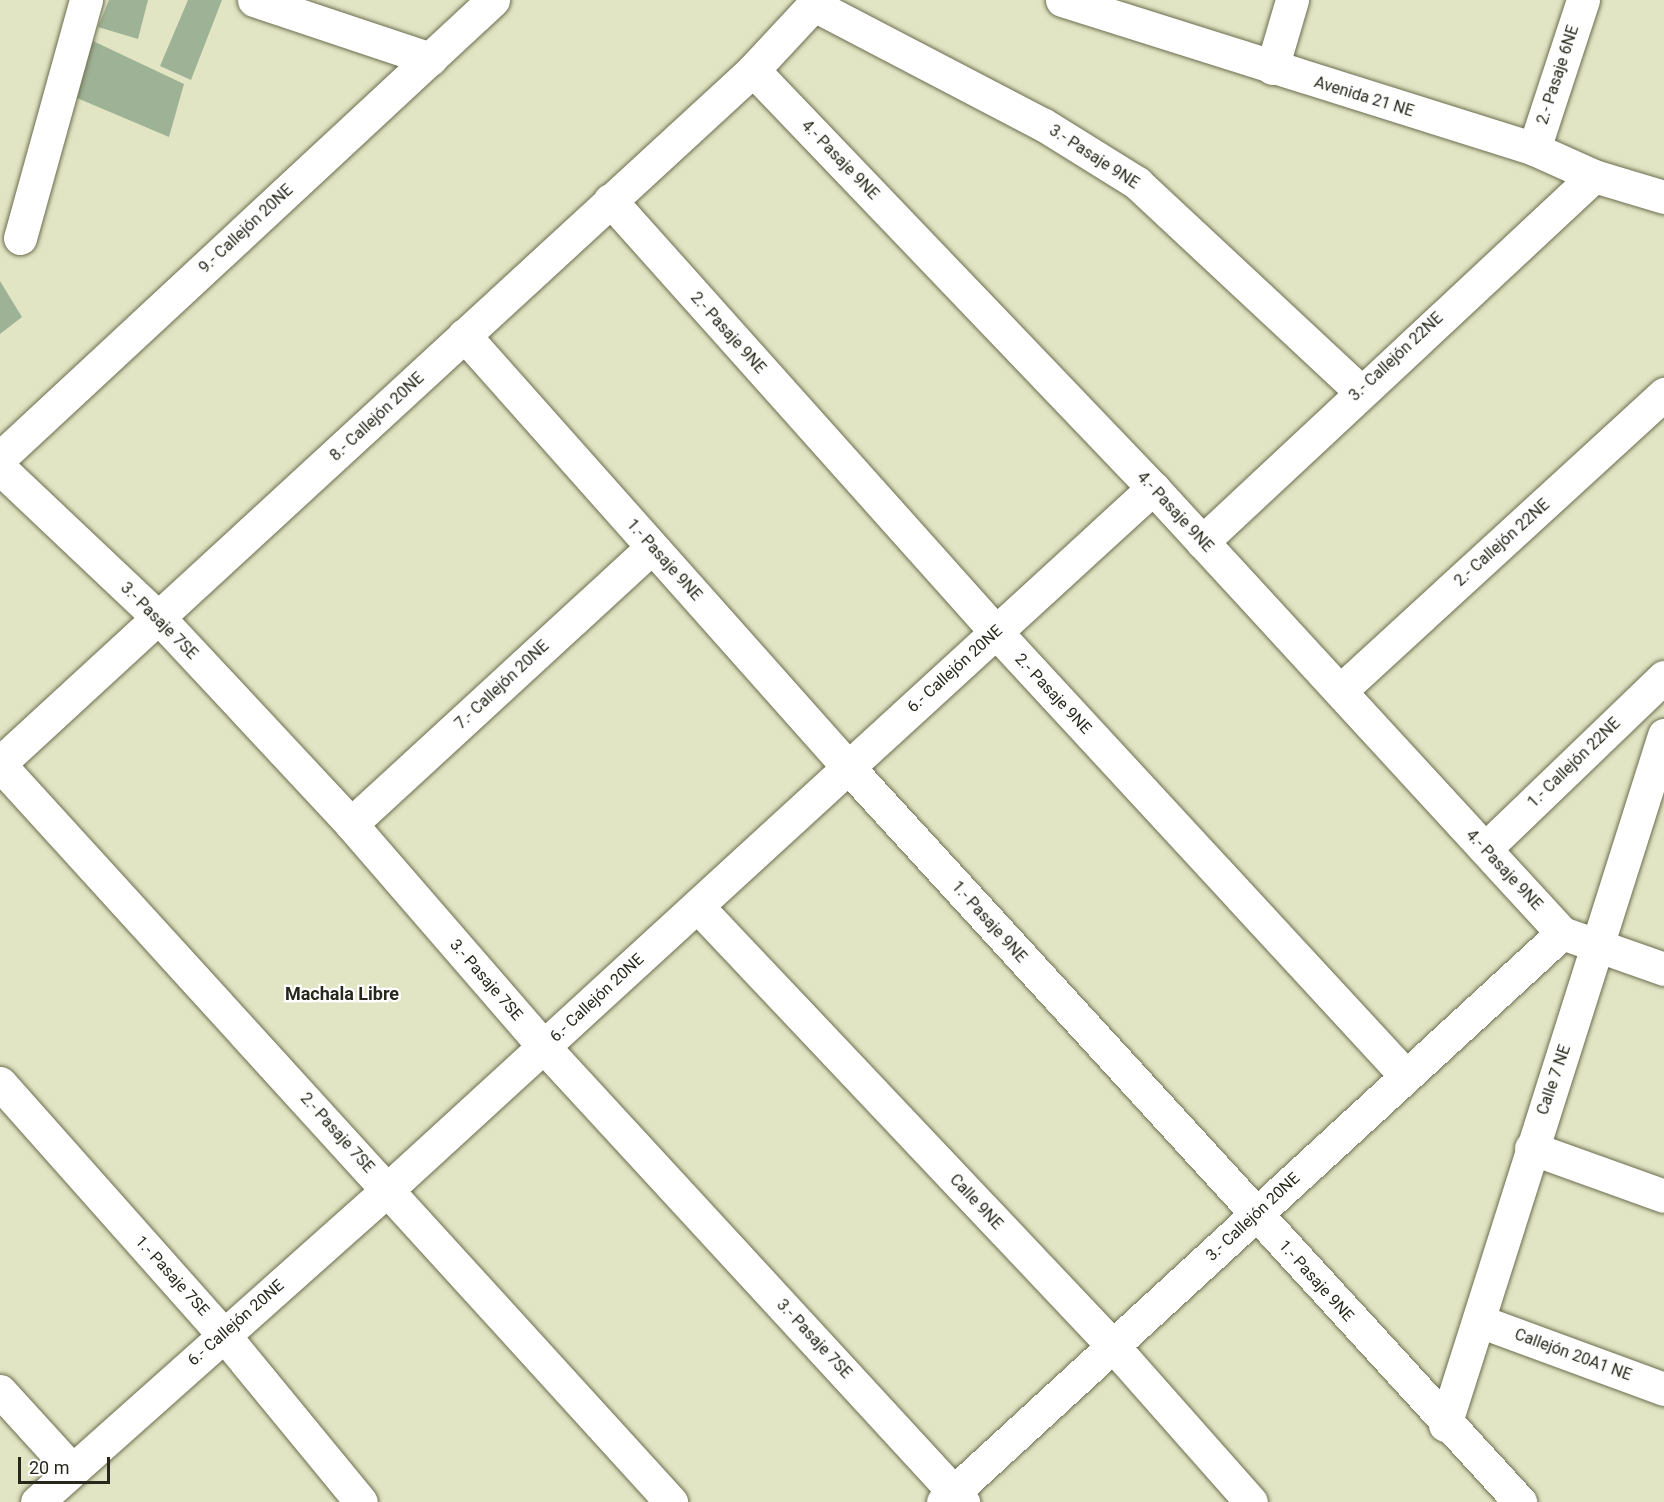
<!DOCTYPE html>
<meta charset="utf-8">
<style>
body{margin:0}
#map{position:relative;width:1664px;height:1502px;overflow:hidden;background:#e2e5c3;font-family:Roboto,sans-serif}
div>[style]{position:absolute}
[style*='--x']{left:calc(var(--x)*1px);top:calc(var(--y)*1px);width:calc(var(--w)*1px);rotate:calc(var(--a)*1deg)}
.building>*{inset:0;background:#9eb296}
.roads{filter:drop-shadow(0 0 2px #6b6e50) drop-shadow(0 0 2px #6b6e50)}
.minor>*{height:33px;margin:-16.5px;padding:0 16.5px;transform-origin:16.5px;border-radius:16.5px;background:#fff}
span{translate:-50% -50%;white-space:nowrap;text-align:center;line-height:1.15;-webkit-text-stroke:4.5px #fff;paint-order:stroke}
.street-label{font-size:16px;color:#27281b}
.neighbourhood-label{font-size:18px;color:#27281b;font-weight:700}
.scale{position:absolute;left:18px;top:1457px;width:92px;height:27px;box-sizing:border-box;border:3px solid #27281b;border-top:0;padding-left:8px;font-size:18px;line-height:21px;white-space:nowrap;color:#27281b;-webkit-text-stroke:4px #fff;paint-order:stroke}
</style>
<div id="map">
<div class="building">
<div style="clip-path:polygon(109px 0,148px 0,138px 39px,98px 27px)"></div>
<div style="clip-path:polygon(188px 0,222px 0,191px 80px,160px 66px)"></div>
<div style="clip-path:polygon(93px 41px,184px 84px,169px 137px,77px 98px)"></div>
<div style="clip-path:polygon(0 281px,22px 317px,0 334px)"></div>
</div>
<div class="roads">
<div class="minor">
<div style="--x:254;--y:0;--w:186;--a:18.5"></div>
<div style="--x:1062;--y:0;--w:495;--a:17.5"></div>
<div style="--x:1534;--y:149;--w:66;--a:24.2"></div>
<div style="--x:1594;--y:176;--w:73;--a:16.7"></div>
<div style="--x:814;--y:5;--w:259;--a:27.6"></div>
<div style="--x:1044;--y:125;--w:110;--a:31.9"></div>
<div style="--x:1137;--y:183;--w:305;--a:43"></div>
<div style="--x:1272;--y:68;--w:71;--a:-73.6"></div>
<div style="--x:753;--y:70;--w:579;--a:46.26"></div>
<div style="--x:1153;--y:488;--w:604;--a:47.41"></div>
<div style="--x:1562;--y:933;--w:108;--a:19.4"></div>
<div style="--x:1534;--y:149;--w:157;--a:-71.8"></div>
<div style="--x:610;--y:200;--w:579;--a:48.22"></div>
<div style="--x:996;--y:632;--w:604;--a:47.28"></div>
<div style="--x:20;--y:238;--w:247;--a:-74.5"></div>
<div style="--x:464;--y:335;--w:578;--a:48.37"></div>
<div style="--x:848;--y:767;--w:996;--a:47.56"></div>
<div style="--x:0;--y:458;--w:673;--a:-42.89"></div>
<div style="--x:0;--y:468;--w:221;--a:43.4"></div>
<div style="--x:161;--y:620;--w:279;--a:47"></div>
<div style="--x:351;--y:824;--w:295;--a:49.1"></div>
<div style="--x:544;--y:1047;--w:619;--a:47.36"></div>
<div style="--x:1202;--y:542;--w:536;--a:-43.04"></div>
<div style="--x:1340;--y:691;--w:440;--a:-42.5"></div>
<div style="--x:0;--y:763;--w:1023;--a:-42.62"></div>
<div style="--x:753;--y:70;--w:96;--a:-47.1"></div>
<div style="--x:0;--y:765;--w:997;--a:47.68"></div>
<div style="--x:351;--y:824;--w:409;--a:-42.6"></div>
<div style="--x:1485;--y:849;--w:248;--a:-43.9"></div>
<div style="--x:697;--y:906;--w:606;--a:46.61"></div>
<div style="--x:1113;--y:1346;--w:208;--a:48.5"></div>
<div style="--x:0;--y:1083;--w:336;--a:48.4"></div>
<div style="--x:223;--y:1334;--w:217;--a:50.6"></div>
<div style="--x:1531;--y:1148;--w:141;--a:19.8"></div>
<div style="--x:1482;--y:1322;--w:194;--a:20.2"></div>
<div style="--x:0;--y:1391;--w:107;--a:47.7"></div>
<div style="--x:1445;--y:1425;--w:724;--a:-72.39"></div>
<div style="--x:37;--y:1502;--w:470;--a:-41.7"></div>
<div style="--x:388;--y:1189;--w:1038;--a:-42.5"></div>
<div style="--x:943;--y:1502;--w:841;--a:-42.59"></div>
</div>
</div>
<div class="street-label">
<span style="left:1558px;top:75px;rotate:-72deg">2.- Pasaje 6NE</span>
<span style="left:1364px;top:97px;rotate:17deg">Avenida 21 NE</span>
<span style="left:1094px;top:157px;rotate:33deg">3.- Pasaje 9NE</span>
<span style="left:840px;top:160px;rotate:46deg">4.- Pasaje 9NE</span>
<span style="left:246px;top:229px;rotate:-43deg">9.- Callejón 20NE</span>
<span style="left:728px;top:333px;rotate:48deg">2.- Pasaje 9NE</span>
<span style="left:1396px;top:357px;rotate:-43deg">3.- Callejón 22NE</span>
<span style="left:377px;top:417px;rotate:-43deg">8.- Callejón 20NE</span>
<span style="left:1175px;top:512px;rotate:47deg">4.- Pasaje 9NE</span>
<span style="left:1502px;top:543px;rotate:-42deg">2.- Callejón 22NE</span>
<span style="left:664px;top:560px;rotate:48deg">1.- Pasaje 9NE</span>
<span style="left:159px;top:621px;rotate:45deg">3.- Pasaje 7SE</span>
<span style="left:955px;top:669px;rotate:-42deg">6.- Callejón 20NE</span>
<span style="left:502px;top:685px;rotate:-43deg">7.- Callejón 20NE</span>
<span style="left:1053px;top:694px;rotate:47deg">2.- Pasaje 9NE</span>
<span style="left:1574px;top:763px;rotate:-44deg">1.- Callejón 22NE</span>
<span style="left:1504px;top:870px;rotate:47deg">4.- Pasaje 9NE</span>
<span style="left:989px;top:922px;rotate:48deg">1.- Pasaje 9NE</span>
<span style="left:486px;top:980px;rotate:49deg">3.- Pasaje 7SE</span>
<span style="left:597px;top:998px;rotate:-43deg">6.- Callejón 20NE</span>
<span style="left:1554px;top:1080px;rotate:-71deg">Calle 7 NE</span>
<span style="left:337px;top:1133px;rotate:48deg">2.- Pasaje 7SE</span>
<span style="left:976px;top:1202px;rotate:47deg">Calle 9NE</span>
<span style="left:1253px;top:1217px;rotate:-43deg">3.- Callejón 20NE</span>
<span style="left:172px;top:1276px;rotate:48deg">1.- Pasaje 7SE</span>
<span style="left:1316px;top:1281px;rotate:48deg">1.- Pasaje 9NE</span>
<span style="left:236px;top:1323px;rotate:-41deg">6.- Callejón 20NE</span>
<span style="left:814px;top:1339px;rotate:47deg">3.- Pasaje 7SE</span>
<span style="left:1573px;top:1355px;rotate:20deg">Callejón 20A1 NE</span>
</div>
<div class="neighbourhood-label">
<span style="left:342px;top:994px">Machala Libre</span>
</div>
<div class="scale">20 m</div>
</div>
